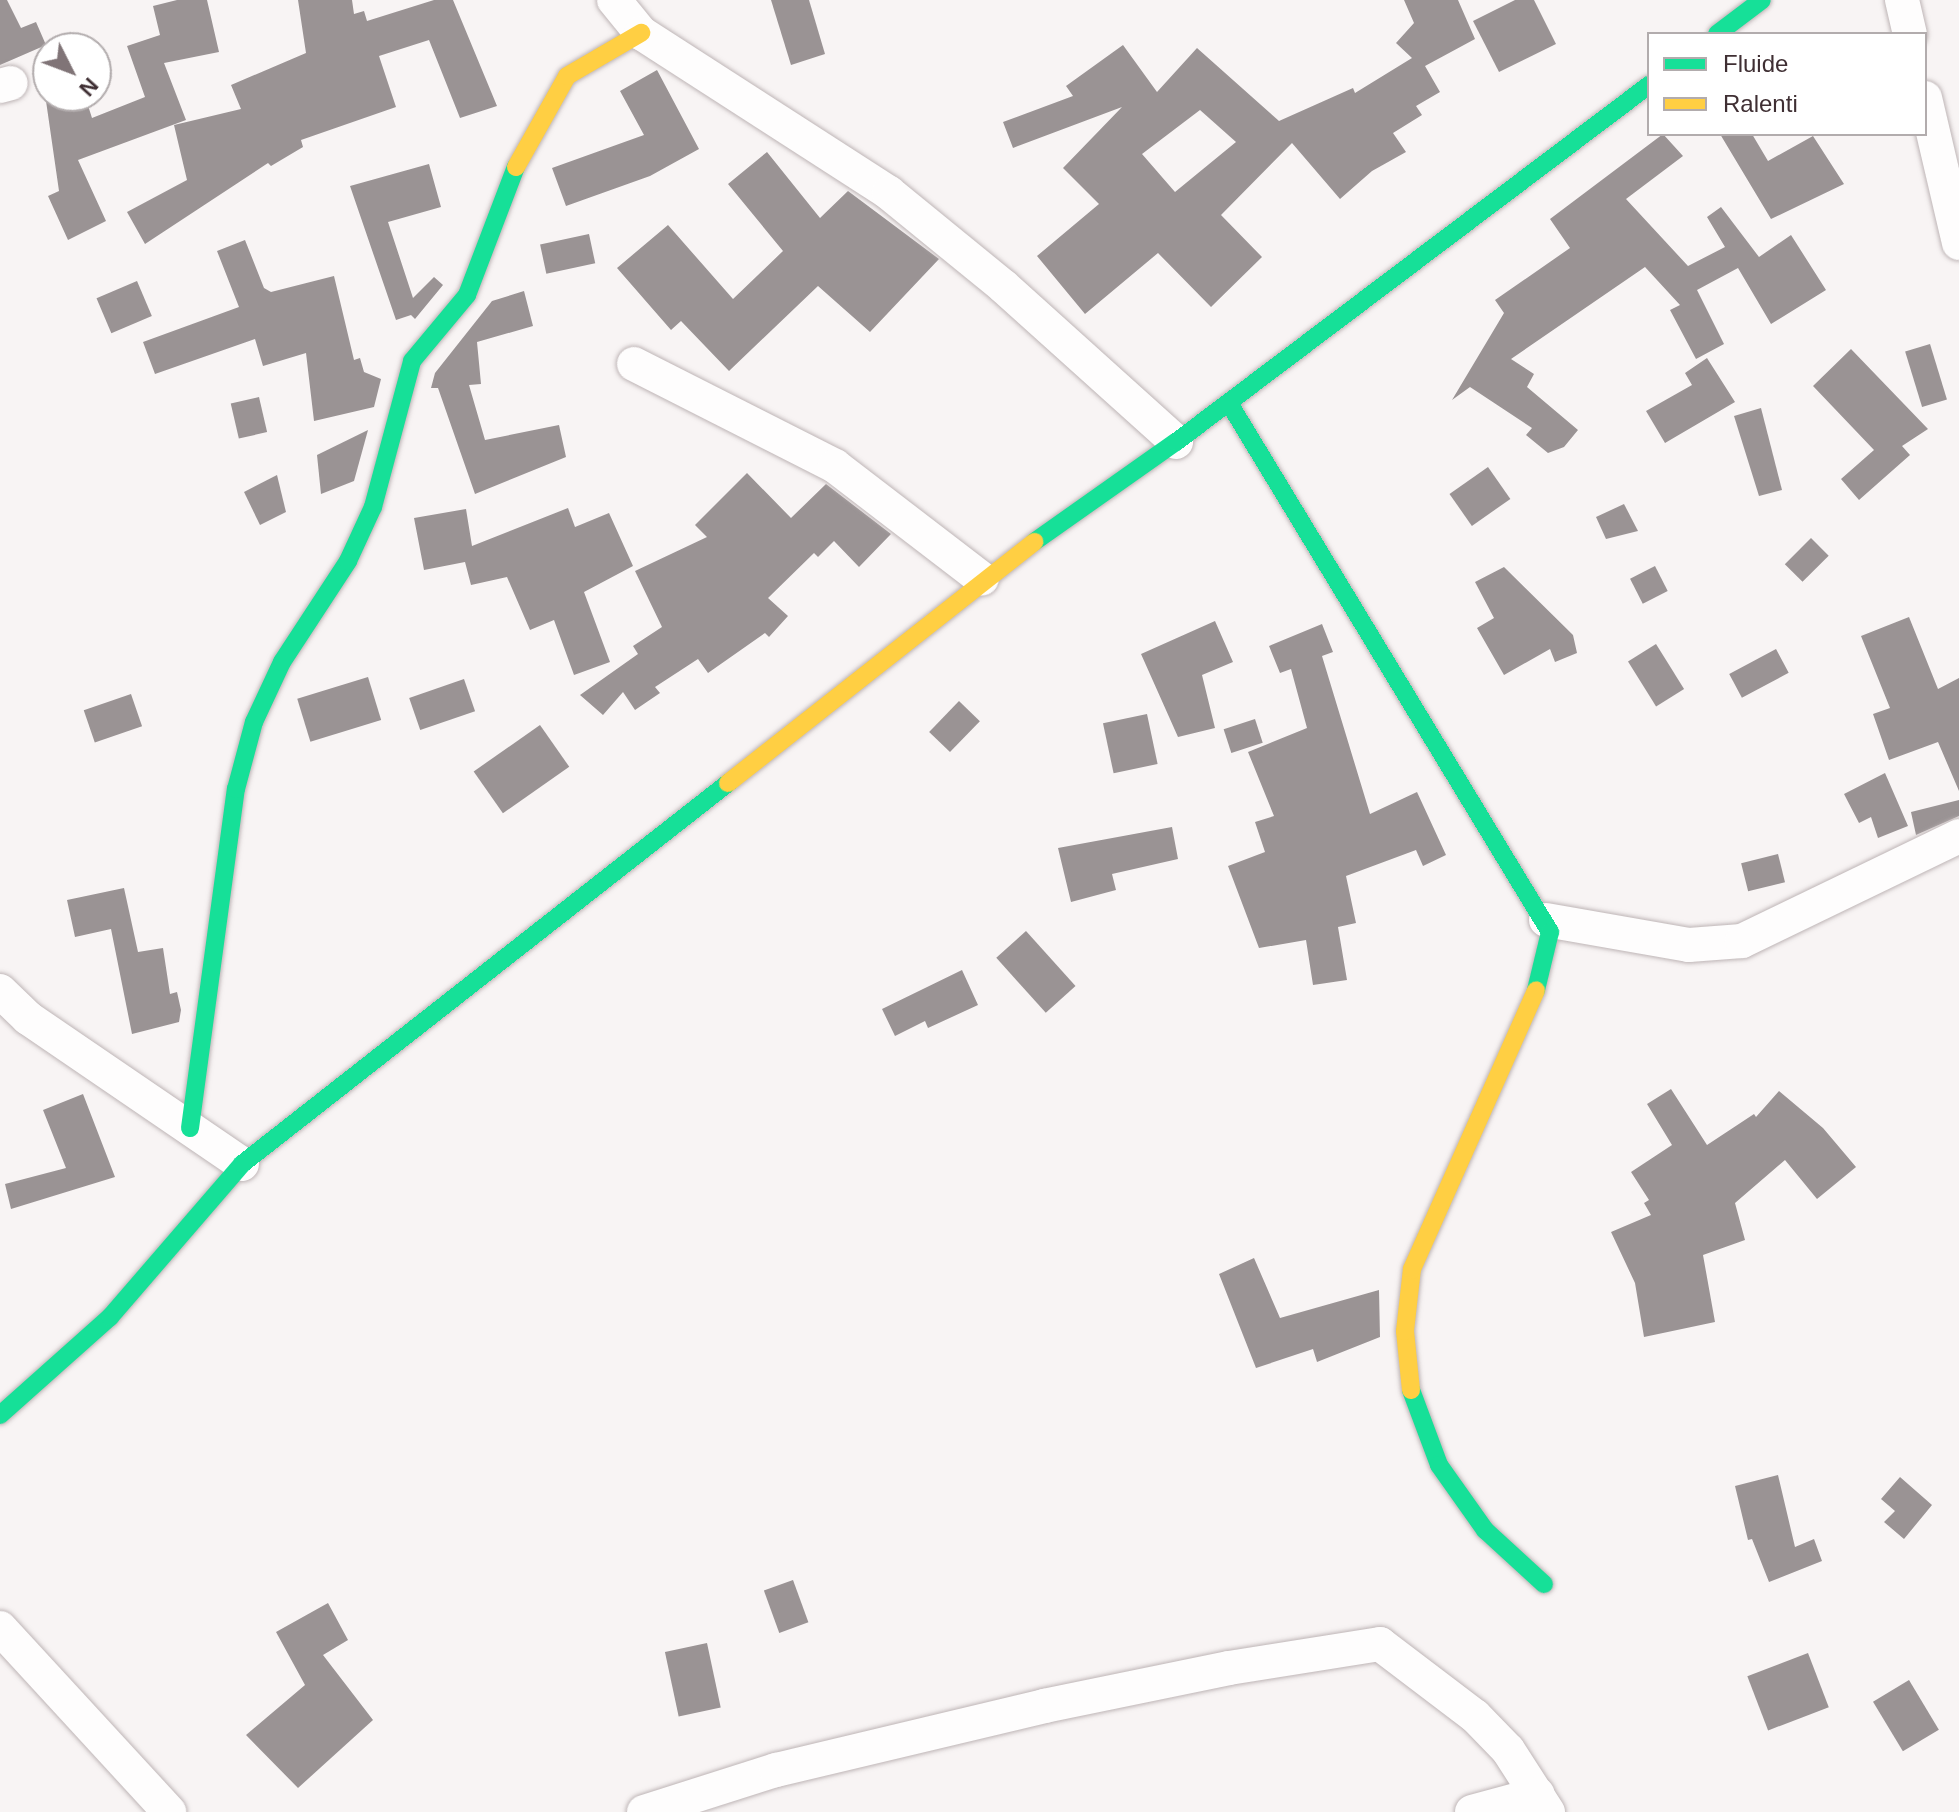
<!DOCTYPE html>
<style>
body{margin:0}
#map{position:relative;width:1959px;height:1812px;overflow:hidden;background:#f8f4f4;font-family:Arial,sans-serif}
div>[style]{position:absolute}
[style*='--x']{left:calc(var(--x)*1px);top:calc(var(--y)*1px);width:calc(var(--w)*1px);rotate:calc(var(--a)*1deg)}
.building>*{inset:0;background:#9a9394;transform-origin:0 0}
.roads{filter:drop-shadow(0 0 2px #beb5b6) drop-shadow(0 0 2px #beb5b6)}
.street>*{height:34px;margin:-17px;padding:0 17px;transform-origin:17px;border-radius:17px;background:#fefdfd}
.fast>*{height:18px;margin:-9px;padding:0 9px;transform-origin:9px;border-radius:9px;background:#16e098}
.slow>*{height:18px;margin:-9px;padding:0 9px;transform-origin:9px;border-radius:9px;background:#ffcf43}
span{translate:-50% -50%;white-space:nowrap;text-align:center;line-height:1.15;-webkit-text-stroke:8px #fff;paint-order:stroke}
.legend{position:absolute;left:1647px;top:32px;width:280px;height:104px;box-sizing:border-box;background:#fff;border:2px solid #b2acad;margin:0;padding:10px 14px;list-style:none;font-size:24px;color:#3f2f33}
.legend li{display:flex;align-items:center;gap:16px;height:40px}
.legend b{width:40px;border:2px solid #b2acad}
.north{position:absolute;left:32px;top:32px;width:80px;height:80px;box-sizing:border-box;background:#fff;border:2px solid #b2acad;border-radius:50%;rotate:132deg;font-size:22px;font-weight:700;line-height:32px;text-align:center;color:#3f2f33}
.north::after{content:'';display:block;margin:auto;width:28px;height:36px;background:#807477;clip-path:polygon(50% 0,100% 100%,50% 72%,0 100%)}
</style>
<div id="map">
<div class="building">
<div style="clip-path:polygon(0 0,7px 0,21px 28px,36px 22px,46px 45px,0 65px)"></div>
<div style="clip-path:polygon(177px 0,207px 0,219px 52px,164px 63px,186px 120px,78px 160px,106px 221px,68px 240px,48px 196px,59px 191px,46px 101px,85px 96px,92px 118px,145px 97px,127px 46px,160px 35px,153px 6px)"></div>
<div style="clip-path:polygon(298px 0,352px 0,354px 14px,364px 11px,367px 21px,434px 0,453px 0,497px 106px,460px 118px,429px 40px,379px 56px,396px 107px,301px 140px,303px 147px,271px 166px,268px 163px,145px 244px,127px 212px,187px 180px,174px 125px,241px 109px,231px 85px,306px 53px)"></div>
<div style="clip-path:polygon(771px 0,809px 0,825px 54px,791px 65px)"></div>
<div style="clip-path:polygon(evenodd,1404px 0,1458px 0,1475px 39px,1425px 66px,1440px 92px,1416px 106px,1422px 115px,1393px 133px,1406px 152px,1372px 171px,1340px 199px,1292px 143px,1221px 215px,1262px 257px,1211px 307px,1158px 253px,1085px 314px,1037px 256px,1099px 204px,1063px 168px,1122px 107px,1013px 148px,1003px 122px,1073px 96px,1066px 86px,1123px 45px,1157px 92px,1197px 48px,1279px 121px,1353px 88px,1355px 93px,1412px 58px,1396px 43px,1414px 23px,1404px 0,1200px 110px,1236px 142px,1175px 192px,1142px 154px,1200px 110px)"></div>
<div style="clip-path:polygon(1515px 0,1534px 0,1556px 44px,1499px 72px,1473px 21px)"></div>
<div style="clip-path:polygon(657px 70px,699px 149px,650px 176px,566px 206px,552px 168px,644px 135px,620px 91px)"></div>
<div style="clip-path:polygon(1663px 134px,1683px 156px,1626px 199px,1688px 266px,1725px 247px,1707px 217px,1721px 207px,1759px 257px,1791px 235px,1826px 290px,1771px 324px,1738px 268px,1697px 290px,1724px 344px,1696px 359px,1670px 310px,1680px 305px,1645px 267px,1511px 359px,1534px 374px,1527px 387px,1578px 430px,1564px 447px,1548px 453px,1526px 435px,1532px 428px,1470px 387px,1452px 400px,1504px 313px,1495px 300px,1570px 248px,1550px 219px)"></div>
<div style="clip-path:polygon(1720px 134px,1752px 134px,1768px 161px,1813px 136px,1844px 184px,1771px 219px)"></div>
<div style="clip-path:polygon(767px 152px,820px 218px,848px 191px,939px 259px,870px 332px,818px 286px,729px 371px,681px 321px,671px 330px,617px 268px,668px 225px,733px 299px,783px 251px,728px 184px)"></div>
<div style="clip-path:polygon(429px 164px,441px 207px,388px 222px,413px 298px,434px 277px,443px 285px,415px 319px,411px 315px,396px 320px,350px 186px)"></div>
<div style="left:589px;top:234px;width:30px;height:50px;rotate:78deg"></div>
<div style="clip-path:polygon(245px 240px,264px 288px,271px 292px,334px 276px,354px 360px,360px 358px,364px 372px,381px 379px,374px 407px,314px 421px,306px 353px,263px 366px,255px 339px,155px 374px,143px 342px,239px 307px,217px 251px)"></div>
<div style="left:137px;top:281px;width:38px;height:44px;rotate:67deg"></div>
<div style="clip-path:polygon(524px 291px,533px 326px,477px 342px,481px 384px,469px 385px,485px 440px,559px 425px,566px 457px,475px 494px,438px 388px,431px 388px,435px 373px,492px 301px)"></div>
<div style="left:1930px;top:344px;width:58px;height:26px;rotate:73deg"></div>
<div style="clip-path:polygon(1851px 349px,1928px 429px,1902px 446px,1910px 455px,1859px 500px,1841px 479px,1874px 450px,1813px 386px)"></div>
<div style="clip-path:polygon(1707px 358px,1735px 402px,1665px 443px,1646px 411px,1692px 385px,1685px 373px)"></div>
<div style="left:259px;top:397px;width:36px;height:29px;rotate:77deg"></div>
<div style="clip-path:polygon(1761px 408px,1782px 490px,1759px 496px,1734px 416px)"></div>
<div style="clip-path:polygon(368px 430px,354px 481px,321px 494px,317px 455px)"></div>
<div style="left:1488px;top:467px;width:39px;height:47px;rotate:55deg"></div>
<div style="clip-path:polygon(747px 473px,791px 518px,826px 484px,891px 534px,859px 567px,834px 541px,818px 557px,814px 553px,768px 598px,788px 616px,769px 637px,765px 633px,708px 673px,698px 659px,655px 687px,660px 693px,635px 710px,623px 692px,603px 715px,580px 695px,638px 654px,633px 646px,662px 627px,635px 571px,707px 537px,695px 525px)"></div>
<div style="clip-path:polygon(277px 475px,286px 512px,260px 525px,244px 492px)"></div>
<div style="clip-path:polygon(1624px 504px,1638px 531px,1606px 539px,1596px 517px)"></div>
<div style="clip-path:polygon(568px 508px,575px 527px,609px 513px,633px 566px,584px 592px,610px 662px,574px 675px,554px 620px,530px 630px,507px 577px,471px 585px,465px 562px,424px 570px,414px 518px,466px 509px,472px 546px)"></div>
<div style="left:1811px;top:538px;width:25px;height:37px;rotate:45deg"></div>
<div style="left:1655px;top:566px;width:28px;height:28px;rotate:63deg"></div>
<div style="clip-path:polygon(1504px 567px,1573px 635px,1577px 653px,1555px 662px,1550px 649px,1504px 675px,1477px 628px,1494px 618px,1475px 582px)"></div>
<div style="clip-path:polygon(1909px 617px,1938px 689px,1959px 678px,1959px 791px,1938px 742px,1889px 760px,1873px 714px,1890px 708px,1861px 636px)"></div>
<div style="clip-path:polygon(1215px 621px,1233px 662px,1202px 675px,1215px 728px,1178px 737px,1141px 654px)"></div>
<div style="clip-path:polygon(1322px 624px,1333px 652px,1322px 656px,1370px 814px,1417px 792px,1446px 855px,1423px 866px,1416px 850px,1346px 876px,1356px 923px,1338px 927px,1347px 980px,1313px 985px,1306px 940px,1259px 948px,1228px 866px,1265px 852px,1255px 822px,1274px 816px,1248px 752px,1307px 728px,1291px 669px,1280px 673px,1269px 646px)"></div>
<div style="left:1656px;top:644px;width:53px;height:33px;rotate:58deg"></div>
<div style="left:1776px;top:649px;width:27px;height:53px;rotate:62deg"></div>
<div style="left:368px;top:677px;width:45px;height:74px;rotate:73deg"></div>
<div style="left:464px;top:679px;width:34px;height:58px;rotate:71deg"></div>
<div style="left:131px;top:694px;width:34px;height:50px;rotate:71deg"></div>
<div style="left:959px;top:701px;width:29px;height:43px;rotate:44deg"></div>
<div style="left:1147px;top:714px;width:51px;height:45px;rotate:78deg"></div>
<div style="left:1255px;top:719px;width:25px;height:33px;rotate:72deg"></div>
<div style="left:540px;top:725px;width:51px;height:81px;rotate:55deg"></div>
<div style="clip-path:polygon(1885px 773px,1908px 826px,1878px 838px,1871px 817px,1859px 823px,1844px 794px)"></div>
<div style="clip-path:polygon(1959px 800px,1959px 816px,1916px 835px,1911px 812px)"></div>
<div style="clip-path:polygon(1172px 827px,1178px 859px,1112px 874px,1116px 890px,1071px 902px,1058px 848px)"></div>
<div style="left:1778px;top:854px;width:29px;height:38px;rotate:76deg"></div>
<div style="clip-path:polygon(124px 888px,138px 952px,163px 948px,170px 994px,177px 992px,181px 1010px,179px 1022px,132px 1034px,111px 929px,75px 937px,67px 900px)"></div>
<div style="left:1026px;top:931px;width:74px;height:40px;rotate:48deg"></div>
<div style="clip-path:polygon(962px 970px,978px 1005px,928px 1028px,925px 1021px,895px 1036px,882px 1009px)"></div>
<div style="clip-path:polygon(1671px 1089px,1707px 1145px,1754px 1114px,1756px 1117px,1779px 1091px,1823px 1128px,1856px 1167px,1817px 1199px,1785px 1160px,1735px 1203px,1745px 1240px,1703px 1255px,1715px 1322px,1644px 1337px,1635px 1283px,1611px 1232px,1651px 1215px,1644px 1203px,1649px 1200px,1631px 1172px,1672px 1145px,1647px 1104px)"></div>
<div style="clip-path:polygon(83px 1094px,115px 1177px,11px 1209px,5px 1184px,66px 1168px,43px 1110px)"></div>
<div style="clip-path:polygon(1254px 1258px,1280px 1318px,1379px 1290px,1380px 1337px,1317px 1362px,1313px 1349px,1256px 1368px,1219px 1274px)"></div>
<div style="clip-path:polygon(1778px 1475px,1795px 1547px,1814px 1539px,1822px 1561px,1769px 1582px,1752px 1539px,1748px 1540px,1735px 1486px)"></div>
<div style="clip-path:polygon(1900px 1477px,1932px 1505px,1904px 1539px,1884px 1522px,1895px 1511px,1881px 1499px)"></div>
<div style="left:793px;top:1580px;width:45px;height:31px;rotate:70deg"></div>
<div style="clip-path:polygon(328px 1603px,348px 1640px,323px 1655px,373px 1720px,298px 1788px,246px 1735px,305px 1685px,276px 1632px)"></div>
<div style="left:707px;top:1643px;width:66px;height:43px;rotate:78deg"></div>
<div style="left:1808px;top:1653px;width:58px;height:65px;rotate:69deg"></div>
<div style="left:1909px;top:1680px;width:58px;height:42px;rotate:59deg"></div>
</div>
<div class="roads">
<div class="street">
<div style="--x:614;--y:0;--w:43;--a:50.7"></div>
<div style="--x:641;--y:33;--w:295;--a:32.8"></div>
<div style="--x:889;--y:193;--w:147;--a:39.2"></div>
<div style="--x:1003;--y:286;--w:233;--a:42"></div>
<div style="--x:1902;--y:0;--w:35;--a:77"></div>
<div style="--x:0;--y:86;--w:11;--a:-15"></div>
<div style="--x:1925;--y:98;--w:149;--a:76.8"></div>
<div style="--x:634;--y:364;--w:225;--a:26.9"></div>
<div style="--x:835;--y:466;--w:185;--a:37.5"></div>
<div style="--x:1546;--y:920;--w:145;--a:9.9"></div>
<div style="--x:1689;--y:945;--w:53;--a:-4.3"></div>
<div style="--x:1742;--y:941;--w:241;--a:-25.8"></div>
<div style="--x:0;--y:991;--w:39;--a:44"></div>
<div style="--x:28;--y:1018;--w:259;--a:34.3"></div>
<div style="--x:0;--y:1628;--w:250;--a:47.4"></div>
<div style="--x:644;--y:1812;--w:139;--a:-17.7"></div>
<div style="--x:776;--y:1770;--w:276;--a:-13.4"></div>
<div style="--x:1044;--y:1706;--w:189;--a:-11.6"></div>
<div style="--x:1229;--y:1668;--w:153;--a:-9"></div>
<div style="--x:1380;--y:1644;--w:119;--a:37.2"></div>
<div style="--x:1475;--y:1716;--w:47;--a:45.9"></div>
<div style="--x:1508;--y:1750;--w:74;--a:57.2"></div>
<div style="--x:1472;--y:1812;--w:68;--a:-15.3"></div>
</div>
<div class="fast">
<div style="--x:1717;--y:34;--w:56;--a:-37.1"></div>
<div style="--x:1229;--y:403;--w:619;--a:58.75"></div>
<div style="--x:1550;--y:932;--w:60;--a:103.6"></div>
<div style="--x:1034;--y:542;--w:174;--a:-35.2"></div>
<div style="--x:1176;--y:442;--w:593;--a:-37.04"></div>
<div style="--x:190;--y:1128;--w:342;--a:-82.3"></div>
<div style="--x:236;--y:789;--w:69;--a:-75"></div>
<div style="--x:254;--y:722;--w:66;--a:-65"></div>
<div style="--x:282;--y:662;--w:121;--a:-56.8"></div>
<div style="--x:348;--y:561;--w:60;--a:-65.2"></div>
<div style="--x:373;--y:507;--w:151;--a:-75"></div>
<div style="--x:412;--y:361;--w:86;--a:-50.2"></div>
<div style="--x:467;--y:295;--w:137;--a:-69.1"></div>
<div style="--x:1411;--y:1390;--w:80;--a:69.5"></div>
<div style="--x:1439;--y:1465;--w:80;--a:54.7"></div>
<div style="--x:1485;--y:1530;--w:80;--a:42.5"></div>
<div style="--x:0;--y:1415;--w:147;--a:-41.7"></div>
<div style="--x:110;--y:1317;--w:202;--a:-49.2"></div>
<div style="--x:242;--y:1164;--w:618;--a:-38.09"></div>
</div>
<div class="slow">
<div style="--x:516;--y:167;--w:104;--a:-60.7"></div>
<div style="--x:567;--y:76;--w:86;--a:-30.2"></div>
<div style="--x:728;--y:783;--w:390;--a:-38.2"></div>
<div style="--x:1411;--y:1390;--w:59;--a:-95.8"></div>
<div style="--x:1405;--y:1331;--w:62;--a:-83.6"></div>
<div style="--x:1412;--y:1269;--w:305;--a:-66"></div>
</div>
</div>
<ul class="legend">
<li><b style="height:10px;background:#16e098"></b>Fluide</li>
<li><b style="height:10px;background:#ffcf43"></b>Ralenti</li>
</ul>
<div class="north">N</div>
</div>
